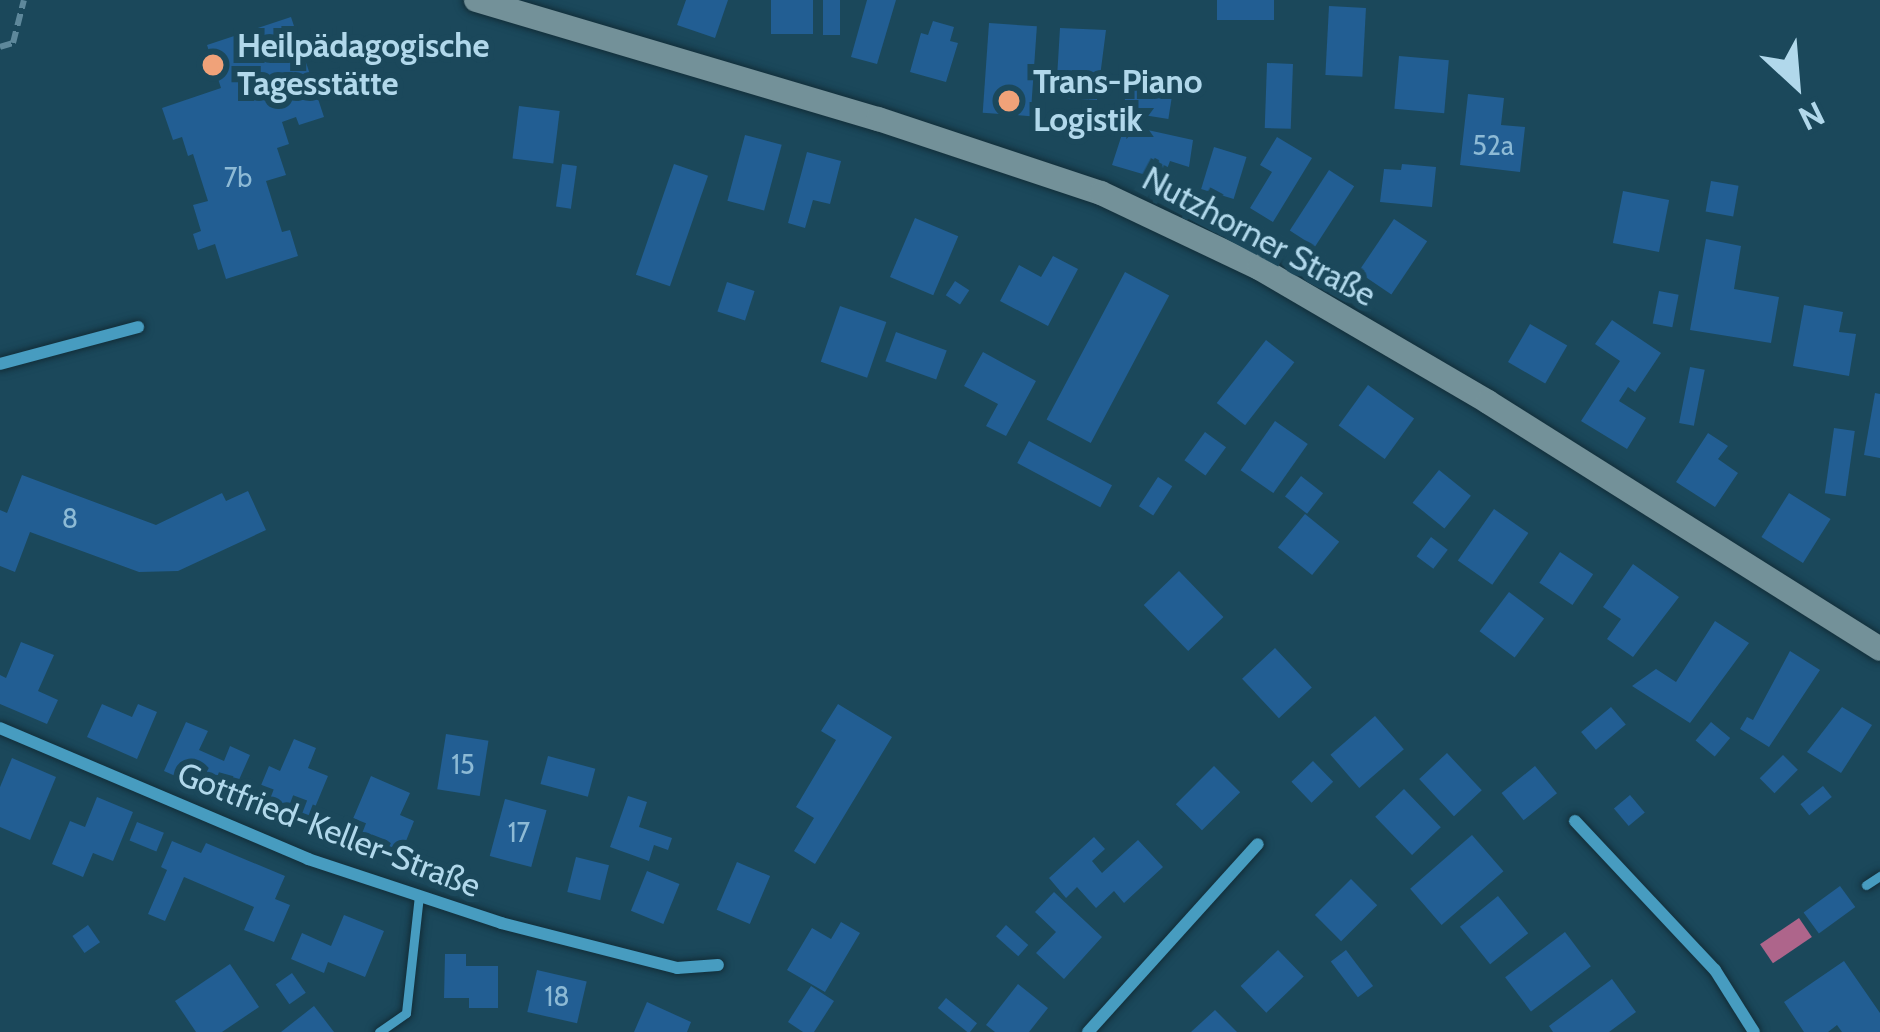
<!DOCTYPE html>
<meta charset="utf-8">
<style>
body{margin:0}
#map{position:relative;width:1880px;height:1032px;overflow:hidden;background:#1b485b;font-family:Cabin,sans-serif}
div>[style]{position:absolute}
[style*='--x']{left:calc(var(--x)*1px);top:calc(var(--y)*1px);width:calc(var(--w)*1px);rotate:calc(var(--a)*1deg)}
.water>*{inset:0;background:#ae658b;transform-origin:0 0}
.building>*{inset:0;background:#225e93;transform-origin:0 0}
.path>*{height:6px;margin-top:-3px;transform-origin:0;background:repeating-linear-gradient(90deg,#5e889b 0 12px,transparent 0 18px)}
.roads{filter:drop-shadow(0 0 3px #122d38) drop-shadow(0 0 3px #122d38)}
.lane>*{height:9px;margin:-4.5px;padding:0 4.5px;transform-origin:4.5px;border-radius:4.5px;background:#479cc0}
.street>*{height:12px;margin:-6px;padding:0 6px;transform-origin:6px;border-radius:6px;background:#479cc0}
.secondary>*{height:24px;margin:-12px;padding:0 12px;transform-origin:12px;border-radius:12px;background:#739199}
.dots>*{width:33px;height:33px;translate:-50% -50%;box-sizing:border-box;border:6px solid #1b485b;border-radius:50%}
span{translate:-50% -50%;white-space:nowrap;text-align:center;line-height:1.15;-webkit-text-stroke:12px #1b485b;paint-order:stroke}
.number-label{font-size:27px;color:#8dbad5}
.number-label span{-webkit-text-stroke-width:0}
.poi-label{font-size:33px;color:#b1d8eb;font-weight:700}
.left{translate:0 -50%;text-align:left}
.street-label{font-size:33px;color:#b1d8eb}
.north{position:absolute;left:1736px;top:24px;width:120px;height:120px;-webkit-text-stroke:9px #1b485b;paint-order:stroke;rotate:154deg;font-size:33px;font-weight:700;line-height:48px;text-align:center;color:#b1d8eb}
.north::after{content:'';display:block;margin:auto;width:42px;height:54px;background:#b1d8eb;clip-path:polygon(50% 0,100% 100%,50% 72%,0 100%)}
</style>
<div id="map">
<div class="water">
<div style="left:1799px;top:918px;width:23px;height:47px;rotate:56deg"></div>
</div>
<div class="building">
<div style="clip-path:polygon(686px 0,728px 0,715px 38px,677px 25px)"></div>
<div style="left:771px;top:0;width:42px;height:34px"></div>
<div style="left:823px;top:0;width:17px;height:35px"></div>
<div style="clip-path:polygon(867px 0,896px 0,877px 64px,851px 57px)"></div>
<div style="left:1217px;top:0;width:57px;height:20px"></div>
<div style="left:1329px;top:6px;width:37px;height:69px;rotate:3deg"></div>
<div style="clip-path:polygon(291px 17px,324px 117px,299px 125px,296px 117px,282px 122px,289px 144px,277px 148px,286px 175px,266px 181px,282px 232px,290px 230px,298px 256px,226px 279px,215px 244px,198px 250px,193px 234px,201px 231px,193px 205px,208px 201px,193px 154px,188px 156px,182px 137px,173px 140px,162px 108px,221px 88px,207px 45px)"></div>
<div style="clip-path:polygon(933px 21px,954px 27px,950px 41px,958px 43px,946px 82px,910px 72px,921px 33px,928px 35px)"></div>
<div style="left:989px;top:23px;width:48px;height:90px;rotate:4deg"></div>
<div style="clip-path:polygon(1060px 28px,1106px 30px,1097px 100px,1062px 98px,1063px 78px,1057px 78px)"></div>
<div style="left:1399px;top:56px;width:50px;height:53px;rotate:5deg"></div>
<div style="left:1267px;top:63px;width:26px;height:65px;rotate:2deg"></div>
<div style="left:1127px;top:86px;width:46px;height:26px;rotate:9deg"></div>
<div style="clip-path:polygon(1468px 94px,1504px 98px,1501px 125px,1525px 127px,1520px 172px,1460px 165px)"></div>
<div style="left:519px;top:106px;width:41px;height:53px;rotate:7deg"></div>
<div style="clip-path:polygon(1125px 125px,1193px 140px,1189px 167px,1170px 161px,1163px 180px,1112px 165px)"></div>
<div style="left:745px;top:135px;width:38px;height:68px;rotate:15deg"></div>
<div style="clip-path:polygon(1277px 137px,1312px 158px,1273px 222px,1250px 208px,1272px 172px,1260px 165px)"></div>
<div style="left:1214px;top:147px;width:34px;height:44px;rotate:17deg"></div>
<div style="clip-path:polygon(807px 152px,841px 161px,830px 204px,813px 200px,805px 228px,788px 223px)"></div>
<div style="left:562px;top:164px;width:15px;height:43px;rotate:8deg"></div>
<div style="left:674px;top:164px;width:36px;height:117px;rotate:19deg"></div>
<div style="clip-path:polygon(1402px 164px,1436px 167px,1432px 207px,1380px 202px,1384px 169px,1401px 170px)"></div>
<div style="left:1329px;top:170px;width:30px;height:72px;rotate:33deg"></div>
<div style="left:1711px;top:181px;width:28px;height:31px;rotate:10deg"></div>
<div style="left:1623px;top:191px;width:47px;height:53px;rotate:11deg"></div>
<div style="left:915px;top:218px;width:47px;height:64px;rotate:23deg"></div>
<div style="left:1394px;top:219px;width:40px;height:64px;rotate:34deg"></div>
<div style="clip-path:polygon(1706px 239px,1741px 246px,1734px 289px,1779px 297px,1771px 343px,1690px 330px)"></div>
<div style="clip-path:polygon(1053px 256px,1078px 269px,1048px 326px,1000px 301px,1019px 265px,1041px 277px)"></div>
<div style="left:1125px;top:272px;width:50px;height:167px;rotate:28deg"></div>
<div style="left:955px;top:281px;width:17px;height:17px;rotate:33deg"></div>
<div style="left:727px;top:282px;width:29px;height:31px;rotate:18deg"></div>
<div style="left:1659px;top:291px;width:20px;height:33px;rotate:11deg"></div>
<div style="clip-path:polygon(1804px 305px,1843px 312px,1839px 332px,1856px 334px,1849px 376px,1793px 366px)"></div>
<div style="left:840px;top:306px;width:49px;height:59px;rotate:19deg"></div>
<div style="clip-path:polygon(1612px 320px,1661px 353px,1635px 392px,1628px 387px,1619px 401px,1646px 418px,1627px 449px,1581px 421px,1620px 361px,1595px 344px)"></div>
<div style="left:1530px;top:324px;width:43px;height:44px;rotate:30deg"></div>
<div style="left:896px;top:332px;width:54px;height:31px;rotate:20deg"></div>
<div style="left:1266px;top:340px;width:36px;height:80px;rotate:38deg"></div>
<div style="clip-path:polygon(983px 352px,1036px 381px,1006px 436px,986px 426px,998px 404px,964px 386px)"></div>
<div style="left:1690px;top:367px;width:15px;height:57px;rotate:11deg"></div>
<div style="left:1368px;top:385px;width:57px;height:50px;rotate:36deg"></div>
<div style="clip-path:polygon(1875px 393px,1880px 394px,1880px 458px,1864px 455px)"></div>
<div style="left:1275px;top:421px;width:40px;height:60px;rotate:35deg"></div>
<div style="left:1834px;top:428px;width:21px;height:66px;rotate:8deg"></div>
<div style="left:1205px;top:432px;width:26px;height:35px;rotate:36deg"></div>
<div style="clip-path:polygon(1708px 433px,1728px 446px,1718px 459px,1738px 473px,1715px 507px,1676px 482px)"></div>
<div style="left:1029px;top:441px;width:94px;height:25px;rotate:28deg"></div>
<div style="left:1439px;top:470px;width:41px;height:42px;rotate:39deg"></div>
<div style="clip-path:polygon(22px 475px,156px 525px,222px 493px,226px 501px,248px 491px,266px 530px,178px 571px,139px 572px,30px 532px,15px 572px,0 566px,0 510px,7px 513px)"></div>
<div style="left:1301px;top:476px;width:28px;height:26px;rotate:38deg"></div>
<div style="left:1158px;top:477px;width:17px;height:35px;rotate:33deg"></div>
<div style="left:1789px;top:493px;width:49px;height:52px;rotate:32deg"></div>
<div style="left:1494px;top:509px;width:42px;height:63px;rotate:35deg"></div>
<div style="left:1305px;top:514px;width:44px;height:43px;rotate:39deg"></div>
<div style="left:1431px;top:537px;width:21px;height:24px;rotate:37deg"></div>
<div style="left:1560px;top:552px;width:40px;height:37px;rotate:34deg"></div>
<div style="clip-path:polygon(1633px 564px,1679px 597px,1633px 657px,1607px 639px,1621px 619px,1603px 607px)"></div>
<div style="left:1179px;top:571px;width:64px;height:49px;rotate:46deg"></div>
<div style="left:1509px;top:592px;width:44px;height:49px;rotate:37deg"></div>
<div style="clip-path:polygon(1715px 621px,1749px 643px,1690px 723px,1632px 686px,1656px 669px,1676px 682px)"></div>
<div style="clip-path:polygon(21px 642px,54px 655px,38px 691px,58px 700px,47px 724px,0 704px,0 675px,6px 678px)"></div>
<div style="left:1275px;top:648px;width:54px;height:45px;rotate:47deg"></div>
<div style="clip-path:polygon(1790px 651px,1820px 670px,1769px 747px,1740px 729px,1747px 717px,1753px 720px)"></div>
<div style="clip-path:polygon(102px 704px,132px 717px,138px 704px,157px 712px,137px 759px,87px 737px)"></div>
<div style="clip-path:polygon(838px 704px,892px 737px,815px 864px,794px 851px,814px 818px,796px 807px,836px 740px,821px 731px)"></div>
<div style="left:1611px;top:707px;width:23px;height:39px;rotate:50deg"></div>
<div style="clip-path:polygon(1842px 707px,1872px 725px,1841px 773px,1807px 752px)"></div>
<div style="left:1375px;top:716px;width:44px;height:59px;rotate:49deg"></div>
<div style="clip-path:polygon(186px 722px,208px 731px,199px 750px,224px 761px,230px 746px,250px 755px,230px 800px,164px 771px)"></div>
<div style="left:1711px;top:722px;width:25px;height:24px;rotate:40deg"></div>
<div style="left:446px;top:734px;width:43px;height:56px;rotate:9deg"></div>
<div style="clip-path:polygon(294px 739px,316px 748px,308px 768px,328px 776px,306px 829px,252px 807px,269px 766px,280px 771px)"></div>
<div style="left:1447px;top:753px;width:51px;height:38px;rotate:47deg"></div>
<div style="left:1783px;top:755px;width:21px;height:33px;rotate:45deg"></div>
<div style="left:548px;top:756px;width:49px;height:29px;rotate:15deg"></div>
<div style="clip-path:polygon(12px 758px,56px 777px,30px 840px,0 827px,0 787px)"></div>
<div style="left:1313px;top:761px;width:29px;height:30px;rotate:46deg"></div>
<div style="left:1214px;top:766px;width:37px;height:54px;rotate:45deg"></div>
<div style="left:1535px;top:766px;width:35px;height:43px;rotate:51deg"></div>
<div style="clip-path:polygon(371px 776px,410px 793px,400px 815px,414px 821px,400px 856px,347px 833px)"></div>
<div style="left:1823px;top:786px;width:14px;height:29px;rotate:51deg"></div>
<div style="left:1404px;top:789px;width:53px;height:40px;rotate:46deg"></div>
<div style="left:1630px;top:795px;width:23px;height:21px;rotate:50deg"></div>
<div style="clip-path:polygon(628px 796px,647px 802px,639px 827px,672px 838px,668px 850px,654px 845px,649px 861px,610px 847px)"></div>
<div style="clip-path:polygon(97px 797px,133px 812px,113px 861px,93px 853px,83px 877px,52px 864px,70px 821px,85px 827px)"></div>
<div style="left:505px;top:799px;width:43px;height:59px;rotate:15deg"></div>
<div style="left:137px;top:822px;width:29px;height:20px;rotate:22deg"></div>
<div style="left:1472px;top:835px;width:48px;height:82px;rotate:49deg"></div>
<div style="clip-path:polygon(1094px 837px,1105px 849px,1092px 861px,1102px 873px,1138px 840px,1163px 867px,1124px 903px,1114px 891px,1096px 908px,1077px 887px,1066px 898px,1049px 878px)"></div>
<div style="clip-path:polygon(172px 841px,201px 853px,206px 843px,285px 876px,275px 899px,290px 905px,274px 942px,244px 930px,254px 907px,184px 877px,165px 921px,148px 914px,167px 870px,161px 867px)"></div>
<div style="left:576px;top:857px;width:34px;height:36px;rotate:14deg"></div>
<div style="left:737px;top:862px;width:36px;height:52px;rotate:23deg"></div>
<div style="left:647px;top:871px;width:35px;height:43px;rotate:22deg"></div>
<div style="left:1351px;top:879px;width:37px;height:51px;rotate:45deg"></div>
<div style="left:1840px;top:886px;width:26px;height:45px;rotate:54deg"></div>
<div style="clip-path:polygon(1054px 892px,1102px 937px,1064px 979px,1036px 953px,1056px 932px,1035px 912px)"></div>
<div style="left:1498px;top:896px;width:48px;height:49px;rotate:51deg"></div>
<div style="clip-path:polygon(344px 915px,384px 931px,365px 977px,328px 962px,324px 973px,291px 959px,302px 933px,331px 946px)"></div>
<div style="clip-path:polygon(841px 922px,860px 933px,825px 992px,787px 970px,812px 928px,831px 939px)"></div>
<div style="left:88px;top:925px;width:21px;height:19px;rotate:55deg"></div>
<div style="left:1006px;top:925px;width:30px;height:15px;rotate:42deg"></div>
<div style="left:1565px;top:932px;width:43px;height:75px;rotate:53deg"></div>
<div style="left:1278px;top:950px;width:37px;height:52px;rotate:46deg"></div>
<div style="left:1346px;top:950px;width:45px;height:19px;rotate:53deg"></div>
<div style="clip-path:polygon(445px 954px,466px 954px,466px 966px,498px 966px,498px 1008px,469px 1008px,469px 998px,444px 998px)"></div>
<div style="clip-path:polygon(1844px 961px,1880px 1013px,1880px 1032px,1842px 1032px,1837px 1025px,1828px 1032px,1804px 1032px,1784px 1002px)"></div>
<div style="clip-path:polygon(230px 964px,259px 1007px,222px 1032px,196px 1032px,175px 1001px)"></div>
<div style="left:537px;top:970px;width:51px;height:43px;rotate:13deg"></div>
<div style="left:292px;top:973px;width:24px;height:20px;rotate:55deg"></div>
<div style="clip-path:polygon(1612px 979px,1636px 1012px,1609px 1032px,1553px 1032px,1549px 1026px)"></div>
<div style="clip-path:polygon(1018px 984px,1048px 1008px,1029px 1032px,995px 1032px,986px 1025px)"></div>
<div style="clip-path:polygon(811px 986px,834px 1001px,814px 1032px,803px 1032px,788px 1022px)"></div>
<div style="left:946px;top:998px;width:40px;height:13px;rotate:39deg"></div>
<div style="clip-path:polygon(647px 1002px,691px 1022px,687px 1032px,634px 1032px)"></div>
<div style="clip-path:polygon(314px 1006px,334px 1032px,281px 1032px)"></div>
<div style="clip-path:polygon(1215px 1010px,1237px 1032px,1191px 1032px)"></div>
</div>
<div class="path">
<div style="--x:0;--y:47;--w:14;--a:-17"></div>
<div style="--x:13;--y:43;--w:44;--a:-75.7"></div>
</div>
<div class="roads">
<div class="lane">
<div style="--x:1866;--y:885;--w:17;--a:-33"></div>
<div style="--x:379;--y:1032;--w:33;--a:-35"></div>
<div style="--x:406;--y:1013;--w:118;--a:-83.7"></div>
</div>
<div class="street">
<div style="--x:0;--y:364;--w:143;--a:-15"></div>
<div style="--x:0;--y:728;--w:335;--a:23"></div>
<div style="--x:308;--y:859;--w:203;--a:18.3"></div>
<div style="--x:501;--y:923;--w:182;--a:14.3"></div>
<div style="--x:677;--y:968;--w:41;--a:-4.2"></div>
<div style="--x:1575;--y:821;--w:204;--a:46.8"></div>
<div style="--x:1715;--y:970;--w:73;--a:57.8"></div>
<div style="--x:1088;--y:1032;--w:253;--a:-47.9"></div>
</div>
<div class="secondary">
<div style="--x:476;--y:0;--w:419;--a:16.5"></div>
<div style="--x:878;--y:119;--w:235;--a:18.4"></div>
<div style="--x:1101;--y:193;--w:175;--a:25.4"></div>
<div style="--x:1259;--y:268;--w:265;--a:30.3"></div>
<div style="--x:1488;--y:402;--w:463;--a:32.2"></div>
</div>
</div>
<div class="dots">
<div style="left:213px;top:65px;background:#f0a279"></div>
<div style="left:1009px;top:101px;background:#f0a279"></div>
</div>
<div class="number-label">
<span style="left:1493px;top:146px">52a</span>
<span style="left:238px;top:178px">7b</span>
<span style="left:70px;top:519px">8</span>
<span style="left:463px;top:765px">15</span>
<span style="left:519px;top:833px">17</span>
<span style="left:557px;top:997px">18</span>
</div>
<div class="poi-label">
<span class="left" style="left:237px;top:65px">Heilpädagogische<br>Tagesstätte</span>
<span class="left" style="left:1033px;top:101px">Trans-Piano<br>Logistik</span>
</div>
<div class="street-label">
<span style="left:1259px;top:237px;rotate:28deg">Nutzhorner Straße</span>
<span style="left:329px;top:830px;rotate:21deg">Gottfried-Keller-Straße</span>
</div>
<div class="north">N</div>
</div>
